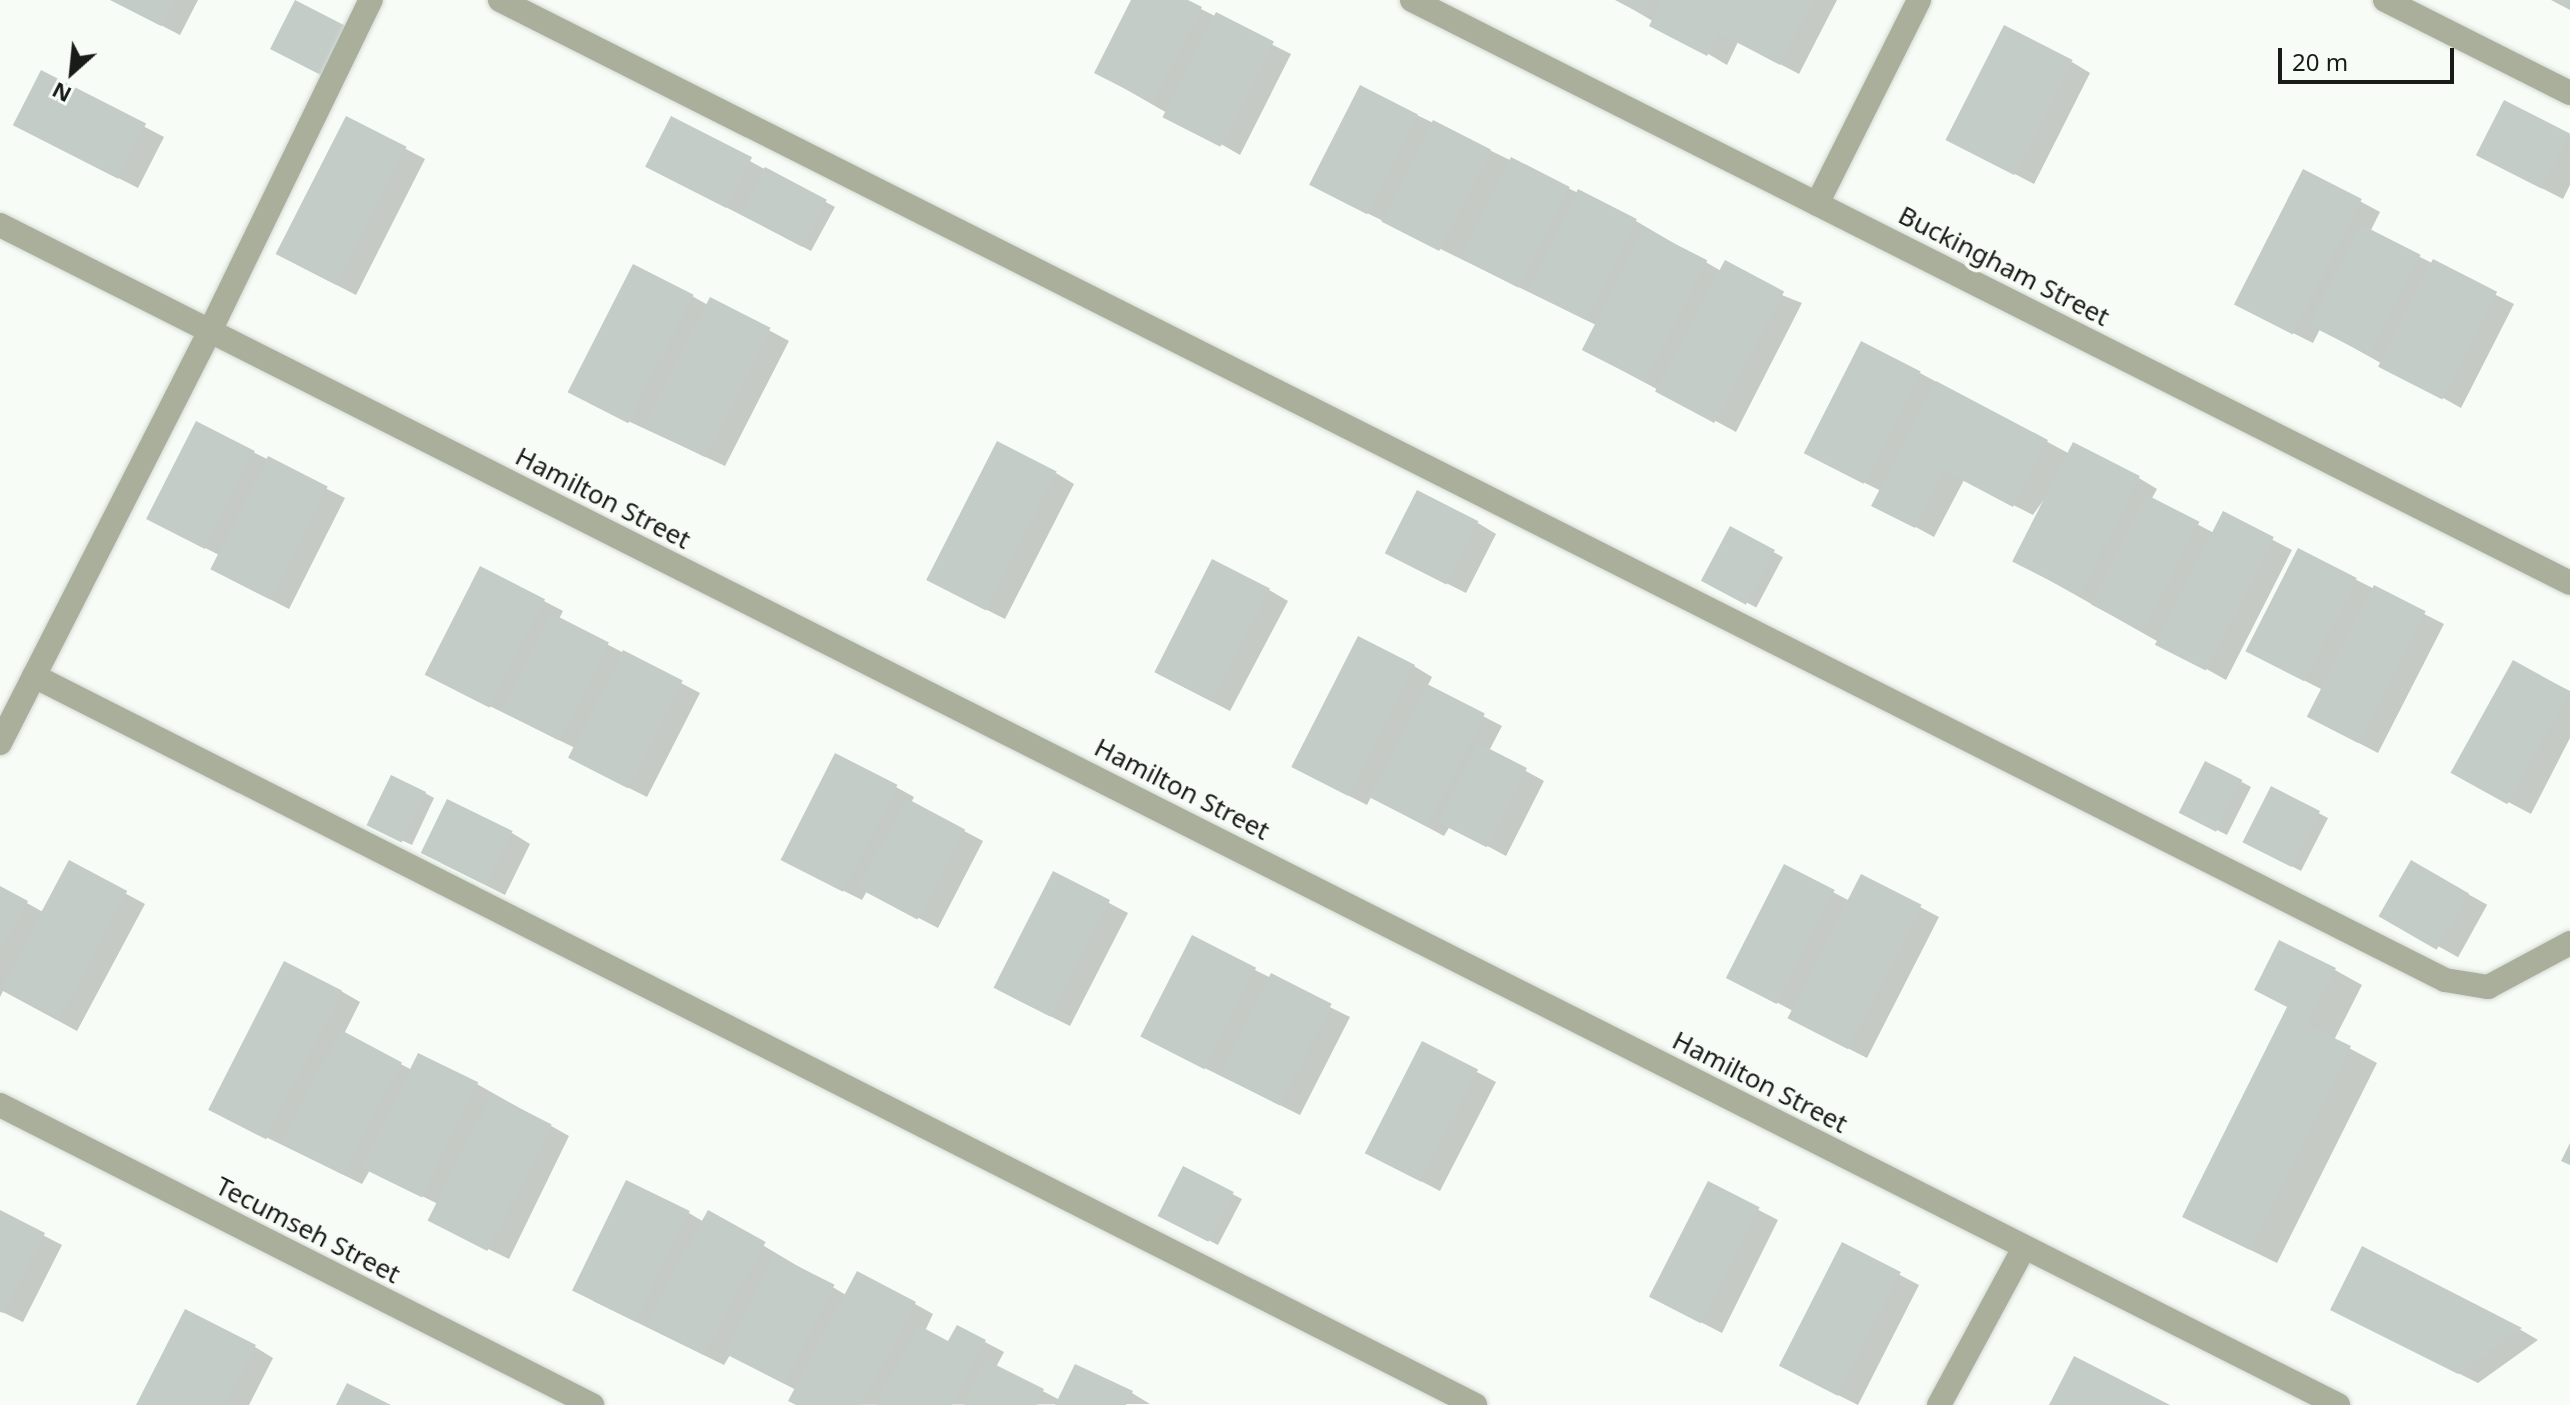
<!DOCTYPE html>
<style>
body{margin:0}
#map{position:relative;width:2570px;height:1405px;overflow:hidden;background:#f7fdf6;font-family:"Noto Sans",sans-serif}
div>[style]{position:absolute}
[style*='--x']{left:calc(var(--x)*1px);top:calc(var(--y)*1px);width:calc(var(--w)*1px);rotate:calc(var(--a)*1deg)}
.shadow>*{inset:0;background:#0003;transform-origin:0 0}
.building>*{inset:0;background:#c3ccc7;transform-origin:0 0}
.roads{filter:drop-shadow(0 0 2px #d3d9d3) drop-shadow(0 0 2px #d3d9d3)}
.minor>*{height:24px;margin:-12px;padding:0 12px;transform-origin:12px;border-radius:12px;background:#aaaf9c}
span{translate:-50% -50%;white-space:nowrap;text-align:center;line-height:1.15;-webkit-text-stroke:8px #f7fdf6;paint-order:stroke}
.street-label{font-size:26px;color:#191b19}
.north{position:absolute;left:32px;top:32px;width:80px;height:80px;-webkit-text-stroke:6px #f7fdf6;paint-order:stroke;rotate:207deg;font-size:22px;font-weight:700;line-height:32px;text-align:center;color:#191b19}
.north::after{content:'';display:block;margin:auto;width:28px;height:36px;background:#191b19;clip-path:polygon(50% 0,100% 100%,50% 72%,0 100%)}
.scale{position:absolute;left:2278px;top:48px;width:176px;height:36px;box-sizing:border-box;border:4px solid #191b19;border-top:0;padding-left:10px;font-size:24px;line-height:28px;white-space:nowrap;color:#191b19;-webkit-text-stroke:6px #f7fdf6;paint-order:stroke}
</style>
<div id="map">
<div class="shadow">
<div style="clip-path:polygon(112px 0,198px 0,180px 35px)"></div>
<div style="clip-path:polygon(1133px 0,1183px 0,1291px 54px,1240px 155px,1115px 83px)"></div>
<div style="clip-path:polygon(1617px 0,1837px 0,1799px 74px,1738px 42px,1727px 65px)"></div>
<div style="clip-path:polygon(2072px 62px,2090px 73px,2034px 184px,1967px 149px)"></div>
<div style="clip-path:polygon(42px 73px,164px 137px,138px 188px,34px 135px)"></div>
<div style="clip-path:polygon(1361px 88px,1636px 221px,1721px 271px,1802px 303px,1736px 432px,1603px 360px,1596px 325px,1330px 195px)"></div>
<div style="clip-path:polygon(2505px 102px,2570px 135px,2570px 185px,2563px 199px,2497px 165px)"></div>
<div style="clip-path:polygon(347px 118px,425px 159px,356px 295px,296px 264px)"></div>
<div style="clip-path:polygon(672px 119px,835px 207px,811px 251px,667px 177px)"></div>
<div style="clip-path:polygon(2304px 171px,2380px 212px,2370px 232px,2514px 304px,2461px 408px,2320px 329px,2313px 343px,2255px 314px)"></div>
<div style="clip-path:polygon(692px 296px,708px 305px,711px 299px,789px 341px,725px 466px,589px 403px)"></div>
<div style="clip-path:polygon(1920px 373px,2068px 453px,2139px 478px,2157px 489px,2151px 500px,2214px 533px,2224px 514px,2292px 550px,2226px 680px,2033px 571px,2052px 488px,2033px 515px,1964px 480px,1934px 537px,1890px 513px,1881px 491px,1825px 463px)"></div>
<div style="clip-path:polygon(197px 424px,345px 498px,289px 609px,231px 579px,219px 555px,168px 529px)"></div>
<div style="clip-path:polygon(1056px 473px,1074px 484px,1005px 619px,947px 590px)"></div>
<div style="clip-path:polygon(1478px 523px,1496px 534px,1466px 593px,1406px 563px)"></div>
<div style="left:1730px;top:529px;width:60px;height:57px;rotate:28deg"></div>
<div style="clip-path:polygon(2299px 551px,2444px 624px,2378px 753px,2328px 727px,2323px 690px,2266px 661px)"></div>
<div style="clip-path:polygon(1269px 590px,1288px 601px,1230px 711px,1174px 682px)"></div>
<div style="clip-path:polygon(544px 601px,563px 611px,559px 619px,700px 693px,647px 797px,589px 768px,575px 748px,445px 684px)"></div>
<div style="clip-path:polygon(2514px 663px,2570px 691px,2570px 738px,2531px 814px,2476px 785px)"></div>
<div style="clip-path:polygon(1414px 666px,1432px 677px,1427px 687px,1502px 726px,1489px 751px,1544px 781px,1506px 856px,1450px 826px,1444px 836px,1371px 797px,1367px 805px,1312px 777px)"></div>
<div style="clip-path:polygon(2242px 782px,2251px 787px,2227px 835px,2191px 817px)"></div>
<div style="clip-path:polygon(896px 787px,914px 797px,911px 803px,983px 841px,938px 928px,867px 891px,862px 900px,802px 870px)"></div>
<div style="clip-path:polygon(2272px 789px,2328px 818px,2301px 871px,2254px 847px)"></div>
<div style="clip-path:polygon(425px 793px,434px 798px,412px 845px,379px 830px)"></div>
<div style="clip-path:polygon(512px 833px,530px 844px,505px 895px,441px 863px)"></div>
<div style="clip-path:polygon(69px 863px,145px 904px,77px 1031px,3px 991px,0 997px,0 888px,43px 912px)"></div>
<div style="left:2412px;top:863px;width:86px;height:60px;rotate:29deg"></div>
<div style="clip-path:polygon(1785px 867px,1850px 901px,1920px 907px,1939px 917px,1867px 1058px,1808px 1028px,1793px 1011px,1748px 987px)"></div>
<div style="clip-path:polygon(1054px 874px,1128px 913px,1070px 1026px,1014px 998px)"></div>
<div style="clip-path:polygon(1255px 970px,1350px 1017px,1300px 1115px,1162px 1047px)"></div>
<div style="clip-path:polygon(2335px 970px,2362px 985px,2334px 1040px,2377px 1063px,2277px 1263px,2212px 1231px,2289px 1007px)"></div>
<div style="clip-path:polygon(341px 991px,360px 1002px,344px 1034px,412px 1070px,477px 1084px,569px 1136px,509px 1259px,451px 1231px,440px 1205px,370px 1170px,362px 1184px,233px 1121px)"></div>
<div style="clip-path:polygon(1477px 1072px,1496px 1082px,1440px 1191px,1386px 1163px)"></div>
<div style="clip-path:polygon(1184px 1169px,1242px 1199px,1218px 1245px,1169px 1220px)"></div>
<div style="clip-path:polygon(1708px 1184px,1778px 1220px,1722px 1333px,1671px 1307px)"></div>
<div style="clip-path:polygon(0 1213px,62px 1245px,23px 1322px,0 1311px)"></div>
<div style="clip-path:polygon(689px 1213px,704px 1222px,709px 1213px,846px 1295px,915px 1304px,933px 1314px,925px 1331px,949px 1344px,958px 1328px,985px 1342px,1004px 1352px,996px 1367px,1060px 1400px,1132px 1393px,1150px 1404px,800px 1405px,796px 1390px,730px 1355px,724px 1365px,593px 1301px)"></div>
<div style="clip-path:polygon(1843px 1245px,1919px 1285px,1858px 1405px,1800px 1376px)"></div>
<div style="clip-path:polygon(2363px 1249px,2521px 1330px,2538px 1340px,2478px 1383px,2351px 1320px)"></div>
<div style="clip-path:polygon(255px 1347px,273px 1358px,249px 1405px,138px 1405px)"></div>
</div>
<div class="building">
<div style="clip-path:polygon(110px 0,174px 0,161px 26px)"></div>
<div style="left:295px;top:0;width:57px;height:55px;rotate:27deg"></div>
<div style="clip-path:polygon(1131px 0,1188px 0,1202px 7px,1153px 103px,1094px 73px)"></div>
<div style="clip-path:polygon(1615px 0,1649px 0,1642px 14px)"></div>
<div style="clip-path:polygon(1662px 0,1813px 0,1780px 65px,1719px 33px,1707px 56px,1649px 26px)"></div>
<div style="clip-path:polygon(2551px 0,2570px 0,2570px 10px)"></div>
<div style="left:1216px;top:12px;width:65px;height:118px;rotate:27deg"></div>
<div style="left:2004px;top:25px;width:77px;height:129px;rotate:27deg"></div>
<div style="left:41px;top:70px;width:118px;height:62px;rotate:27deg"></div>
<div style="left:1360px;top:85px;width:65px;height:112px;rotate:27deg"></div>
<div style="left:2504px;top:100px;width:74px;height:62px;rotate:27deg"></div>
<div style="left:346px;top:116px;width:68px;height:155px;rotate:27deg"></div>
<div style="left:671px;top:116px;width:91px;height:57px;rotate:27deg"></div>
<div style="left:1433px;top:120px;width:65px;height:114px;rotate:27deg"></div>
<div style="left:1511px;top:157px;width:66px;height:113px;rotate:27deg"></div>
<div style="left:765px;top:167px;width:70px;height:53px;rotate:28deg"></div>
<div style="left:2303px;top:169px;width:66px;height:152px;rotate:27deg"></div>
<div style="left:1578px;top:189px;width:66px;height:113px;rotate:27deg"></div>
<div style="left:2360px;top:224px;width:68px;height:113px;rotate:27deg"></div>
<div style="left:1644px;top:228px;width:71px;height:137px;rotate:27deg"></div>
<div style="left:2433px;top:259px;width:72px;height:121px;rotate:27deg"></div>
<div style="left:1725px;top:260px;width:67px;height:149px;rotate:28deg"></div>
<div style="left:633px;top:264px;width:68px;height:144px;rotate:27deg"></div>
<div style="left:710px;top:297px;width:68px;height:145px;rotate:27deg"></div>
<div style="left:1861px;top:341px;width:67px;height:126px;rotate:27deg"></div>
<div style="clip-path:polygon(1936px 381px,2048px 440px,2013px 507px,1945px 471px,1915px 528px,1871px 506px)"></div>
<div style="left:196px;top:421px;width:66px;height:110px;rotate:27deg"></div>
<div style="left:997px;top:441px;width:67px;height:156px;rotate:27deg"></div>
<div style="left:2073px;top:442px;width:75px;height:134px;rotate:27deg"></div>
<div style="left:268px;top:456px;width:67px;height:127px;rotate:27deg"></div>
<div style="left:1417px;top:490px;width:69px;height:71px;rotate:27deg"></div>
<div style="left:2147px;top:495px;width:59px;height:123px;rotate:27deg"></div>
<div style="left:2223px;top:511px;width:57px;height:150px;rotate:27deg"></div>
<div style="left:1730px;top:526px;width:51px;height:62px;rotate:28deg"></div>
<div style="left:2298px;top:548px;width:66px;height:116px;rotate:27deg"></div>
<div style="left:1212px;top:559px;width:65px;height:127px;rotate:27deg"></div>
<div style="left:480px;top:566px;width:73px;height:122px;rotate:27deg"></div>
<div style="left:2374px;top:585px;width:58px;height:148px;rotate:27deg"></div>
<div style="left:551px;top:613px;width:65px;height:110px;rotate:27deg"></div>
<div style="left:1358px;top:636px;width:64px;height:147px;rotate:27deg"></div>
<div style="left:623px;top:650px;width:67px;height:121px;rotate:27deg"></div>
<div style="left:2513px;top:660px;width:65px;height:129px;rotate:29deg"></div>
<div style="left:1427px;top:684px;width:65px;height:127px;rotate:27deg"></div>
<div style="left:1478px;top:743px;width:55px;height:89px;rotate:27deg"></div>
<div style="left:835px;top:753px;width:70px;height:120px;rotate:27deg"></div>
<div style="left:2205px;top:761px;width:42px;height:58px;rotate:27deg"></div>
<div style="left:391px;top:775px;width:39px;height:56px;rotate:26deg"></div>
<div style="left:2271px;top:786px;width:55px;height:63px;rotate:27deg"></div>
<div style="left:906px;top:798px;width:67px;height:102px;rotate:28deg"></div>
<div style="left:447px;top:799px;width:73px;height:60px;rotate:26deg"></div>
<div style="left:69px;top:860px;width:66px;height:145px;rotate:28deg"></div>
<div style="left:2411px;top:860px;width:67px;height:65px;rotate:30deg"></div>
<div style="left:1784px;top:864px;width:57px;height:128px;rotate:27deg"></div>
<div style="left:1053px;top:871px;width:64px;height:131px;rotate:27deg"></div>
<div style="left:1861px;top:874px;width:68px;height:162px;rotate:27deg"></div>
<div style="clip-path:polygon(0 886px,28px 901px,0 952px)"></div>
<div style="left:1192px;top:935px;width:72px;height:114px;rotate:27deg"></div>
<div style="clip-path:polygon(2279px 940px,2336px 968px,2307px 1025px,2351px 1046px,2250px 1250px,2182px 1217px,2287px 1007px,2254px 990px)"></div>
<div style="left:284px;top:961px;width:65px;height:167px;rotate:27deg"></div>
<div style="left:1271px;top:973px;width:68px;height:114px;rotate:27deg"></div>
<div style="left:341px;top:1030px;width:69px;height:127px;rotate:28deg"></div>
<div style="left:1422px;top:1041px;width:63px;height:126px;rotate:27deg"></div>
<div style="left:418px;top:1053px;width:67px;height:128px;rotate:26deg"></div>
<div style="left:492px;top:1094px;width:67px;height:142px;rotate:27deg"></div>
<div style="clip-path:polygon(2570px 1143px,2570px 1165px,2561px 1161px)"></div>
<div style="left:1183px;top:1166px;width:57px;height:56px;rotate:27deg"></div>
<div style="left:626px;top:1180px;width:71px;height:123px;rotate:26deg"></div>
<div style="left:1708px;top:1181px;width:58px;height:130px;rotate:27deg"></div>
<div style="clip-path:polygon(0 1210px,45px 1233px,4px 1313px,0 1312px)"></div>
<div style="left:708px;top:1210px;width:66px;height:129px;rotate:29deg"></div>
<div style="left:1842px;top:1242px;width:66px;height:139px;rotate:27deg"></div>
<div style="clip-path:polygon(2362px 1246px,2522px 1328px,2458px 1374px,2330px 1310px)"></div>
<div style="left:774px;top:1254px;width:68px;height:111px;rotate:27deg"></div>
<div style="clip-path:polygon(857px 1271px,916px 1302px,861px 1405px,796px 1405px,788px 1401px)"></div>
<div style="clip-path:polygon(185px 1309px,256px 1345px,225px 1405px,136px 1405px)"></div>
<div style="clip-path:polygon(918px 1325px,948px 1341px,957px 1325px,986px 1340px,952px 1405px,876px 1405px)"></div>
<div style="clip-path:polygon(2074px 1356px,2170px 1405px,2049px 1405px)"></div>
<div style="clip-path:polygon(986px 1360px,1044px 1389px,1037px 1405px,964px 1405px)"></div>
<div style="clip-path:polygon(1075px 1364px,1133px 1391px,1126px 1405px,1055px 1405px)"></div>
<div style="clip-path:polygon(347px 1383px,391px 1405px,336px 1405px)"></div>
</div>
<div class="roads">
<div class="minor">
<div style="--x:500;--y:0;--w:2178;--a:26.74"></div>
<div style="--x:2445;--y:980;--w:44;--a:9.2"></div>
<div style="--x:2488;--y:987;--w:93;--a:-28.2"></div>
<div style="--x:1412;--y:0;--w:1296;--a:26.72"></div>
<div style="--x:2385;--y:0;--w:207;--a:26.7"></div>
<div style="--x:1817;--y:204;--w:228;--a:-63.4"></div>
<div style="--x:0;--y:225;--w:2619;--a:26.78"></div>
<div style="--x:34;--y:676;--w:1615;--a:26.83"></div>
<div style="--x:0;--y:743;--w:462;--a:-63"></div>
<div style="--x:210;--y:331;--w:368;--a:-64.1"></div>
<div style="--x:0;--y:1105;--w:664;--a:26.87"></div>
<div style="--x:1939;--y:1405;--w:179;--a:-61.6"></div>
</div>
</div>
<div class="street-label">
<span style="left:2004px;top:266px;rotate:27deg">Buckingham Street</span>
<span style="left:603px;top:498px;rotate:27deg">Hamilton Street</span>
<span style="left:1182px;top:789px;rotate:27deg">Hamilton Street</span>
<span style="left:1760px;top:1082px;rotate:27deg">Hamilton Street</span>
<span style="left:308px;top:1230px;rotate:27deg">Tecumseh Street</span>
</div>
<div class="north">N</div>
<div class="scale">20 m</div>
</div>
